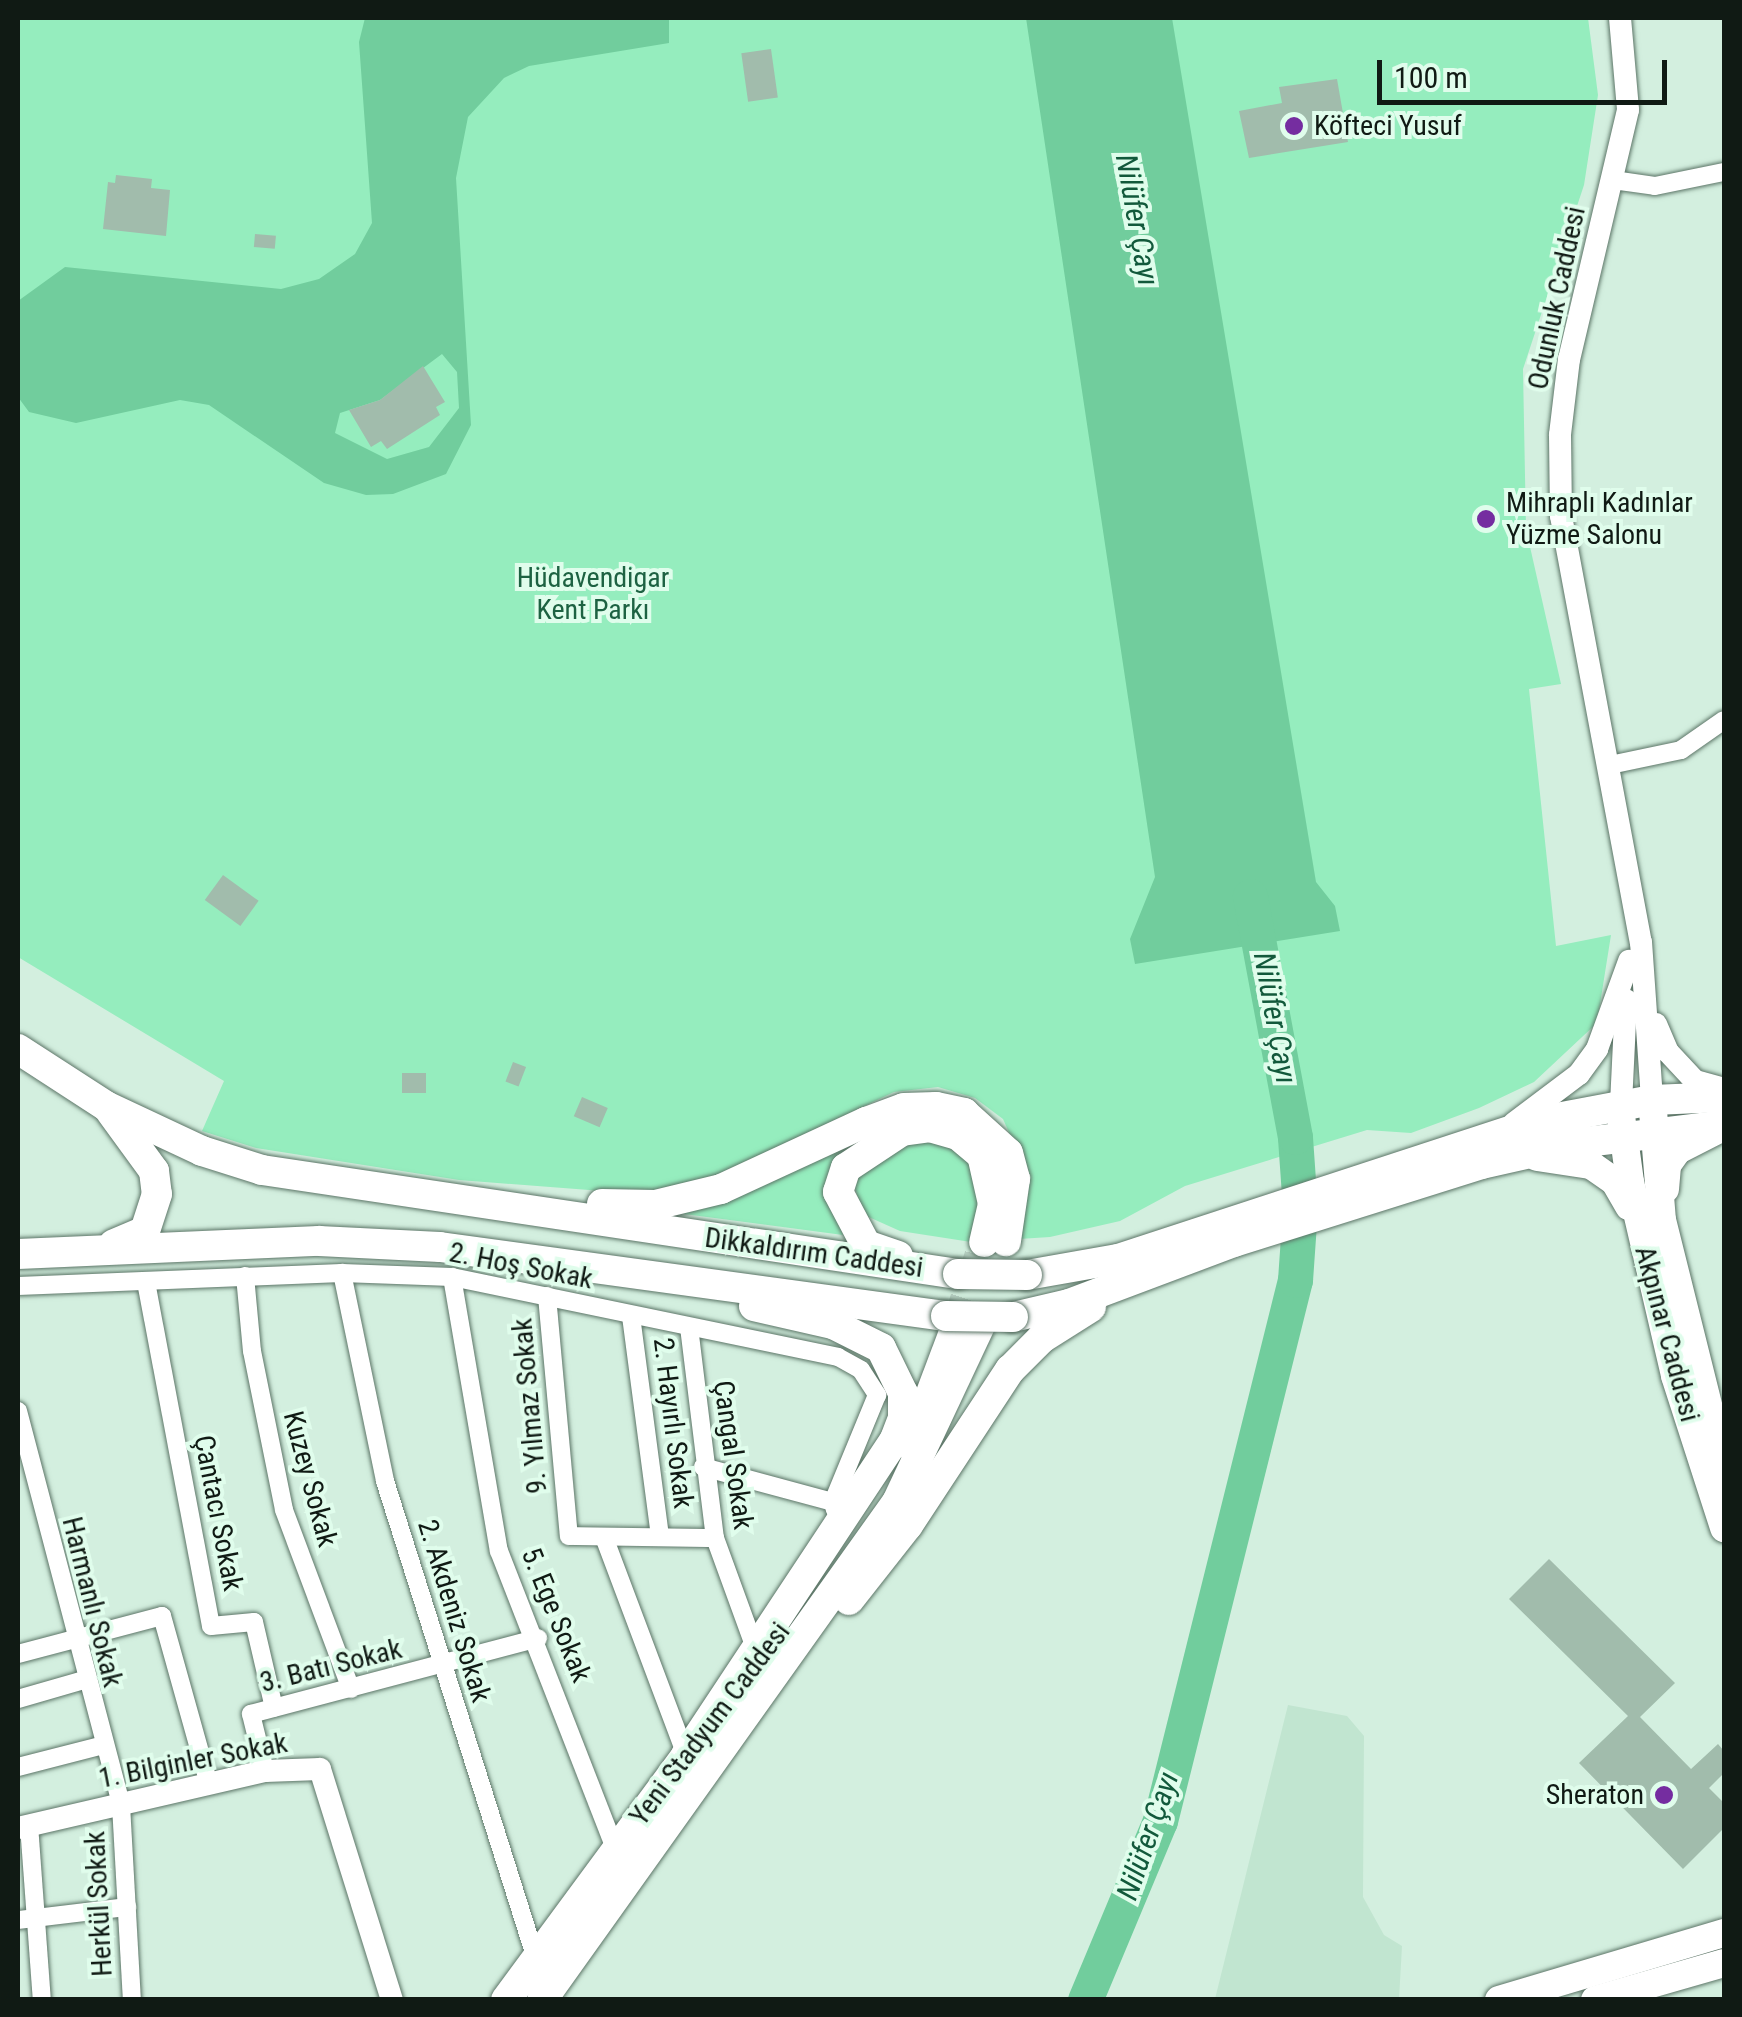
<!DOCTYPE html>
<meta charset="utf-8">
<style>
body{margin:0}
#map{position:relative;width:1742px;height:2017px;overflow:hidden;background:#d3efdf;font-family:"Roboto Condensed",sans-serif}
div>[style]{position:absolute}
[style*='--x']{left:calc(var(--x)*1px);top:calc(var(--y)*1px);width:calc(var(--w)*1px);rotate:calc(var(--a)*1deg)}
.built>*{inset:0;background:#c1e5d0}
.green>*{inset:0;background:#95edbe}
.water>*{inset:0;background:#71cd9d}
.river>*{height:35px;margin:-17.5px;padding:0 17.5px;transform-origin:17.5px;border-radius:17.5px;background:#71cd9d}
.building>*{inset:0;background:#a1bcac;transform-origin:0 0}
.primary-tunnel>*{height:30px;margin-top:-15px;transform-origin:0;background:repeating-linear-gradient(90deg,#b6cfc1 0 30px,transparent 0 45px)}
.roads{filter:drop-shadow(0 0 2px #5c7567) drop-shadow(0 0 2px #5c7567)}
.minor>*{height:18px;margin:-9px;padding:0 9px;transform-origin:9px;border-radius:9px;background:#fff}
.tertiary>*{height:22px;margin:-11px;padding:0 11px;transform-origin:11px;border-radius:11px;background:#fff}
.secondary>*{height:28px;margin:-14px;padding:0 14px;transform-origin:14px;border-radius:14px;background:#fff}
.primary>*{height:30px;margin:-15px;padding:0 15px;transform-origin:15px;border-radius:15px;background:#fff}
.bridges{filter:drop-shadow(0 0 2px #5c7567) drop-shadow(0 0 2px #5c7567)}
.primary-bridge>*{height:30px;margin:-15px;padding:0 15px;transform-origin:15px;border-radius:15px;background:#fff}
.dots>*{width:28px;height:28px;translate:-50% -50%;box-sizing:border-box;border:5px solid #e0fdec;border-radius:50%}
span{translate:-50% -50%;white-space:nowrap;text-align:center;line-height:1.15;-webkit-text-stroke:8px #e0fdec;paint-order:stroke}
.poi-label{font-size:28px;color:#101a14}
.left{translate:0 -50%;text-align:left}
.right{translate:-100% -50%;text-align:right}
.street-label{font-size:28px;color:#101a14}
.park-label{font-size:28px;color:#1d6242}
.water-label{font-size:30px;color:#12593b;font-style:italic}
.frame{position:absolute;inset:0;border:20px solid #101a14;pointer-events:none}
.scale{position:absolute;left:1377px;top:60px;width:290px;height:45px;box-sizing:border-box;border:5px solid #101a14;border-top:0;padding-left:12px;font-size:30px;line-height:35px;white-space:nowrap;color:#101a14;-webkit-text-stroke:8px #e0fdec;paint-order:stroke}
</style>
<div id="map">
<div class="built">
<div style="clip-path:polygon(1288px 1705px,1347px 1716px,1364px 1736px,1363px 1897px,1384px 1935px,1402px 1946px,1399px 1999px,1215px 1999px)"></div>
</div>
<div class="green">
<div style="clip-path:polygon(18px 18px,1588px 18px,1598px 95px,1584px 185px,1523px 369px,1526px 529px,1561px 684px,1529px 689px,1556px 946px,1611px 935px,1597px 1023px,1534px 1082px,1479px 1108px,1411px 1133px,1367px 1130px,1185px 1186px,1120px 1221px,1050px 1237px,1019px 1239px,1028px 1175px,1003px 1119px,975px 1098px,938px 1087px,894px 1092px,700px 1184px,654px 1195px,459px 1180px,256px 1148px,202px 1131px,224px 1081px,18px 957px)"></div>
<div style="clip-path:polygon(859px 1140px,841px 1157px,829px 1194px,843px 1235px,669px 1212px)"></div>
<div style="clip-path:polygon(943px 1140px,972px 1161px,981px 1189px,971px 1242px,900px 1231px,862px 1214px,855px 1187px,860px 1172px,901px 1144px)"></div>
</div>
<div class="water">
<div style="clip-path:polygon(evenodd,365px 18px,669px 18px,669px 43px,529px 66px,504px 78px,468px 117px,456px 178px,471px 425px,446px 474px,393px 494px,366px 495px,324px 483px,209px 405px,180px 400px,76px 423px,29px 412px,18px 397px,18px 301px,65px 267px,281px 289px,319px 279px,355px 254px,372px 223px,359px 42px,365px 18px,442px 354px,457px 372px,459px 408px,429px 447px,387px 459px,335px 433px,340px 413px,380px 400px,442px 354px)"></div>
<div style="clip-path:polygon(1026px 18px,1172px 18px,1316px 882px,1335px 906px,1340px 931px,1135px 964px,1130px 939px,1155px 877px)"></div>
</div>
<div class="river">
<div style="--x:1085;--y:2000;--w:194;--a:-67.3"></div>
<div style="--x:1160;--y:1821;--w:558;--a:-75.99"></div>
<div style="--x:1295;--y:1280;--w:71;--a:-86"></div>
<div style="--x:1300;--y:1209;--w:72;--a:-94"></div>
<div style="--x:1295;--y:1137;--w:245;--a:-100.6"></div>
</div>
<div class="building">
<div style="left:771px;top:49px;width:49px;height:30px;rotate:82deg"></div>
<div style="clip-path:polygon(1337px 79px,1348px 142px,1249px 158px,1239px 111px,1282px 103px,1279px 87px)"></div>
<div style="clip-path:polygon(116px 175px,152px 179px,151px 188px,170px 190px,166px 236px,103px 229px,108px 182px,115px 183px)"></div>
<div style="left:255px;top:234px;width:21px;height:13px;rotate:5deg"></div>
<div style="clip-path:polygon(423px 366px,445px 402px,436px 407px,440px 415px,387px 449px,381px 441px,371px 447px,349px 410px,380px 400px)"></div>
<div style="left:223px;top:875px;width:44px;height:31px;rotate:36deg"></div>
<div style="left:513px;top:1062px;width:14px;height:21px;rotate:21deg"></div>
<div style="left:402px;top:1073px;width:24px;height:20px"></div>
<div style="left:582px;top:1097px;width:28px;height:21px;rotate:23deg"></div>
<div style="clip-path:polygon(1549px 1559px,1675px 1683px,1640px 1717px,1691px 1769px,1718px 1744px,1724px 1751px,1724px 1773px,1709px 1788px,1724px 1803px,1724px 1828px,1683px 1869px,1579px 1763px,1628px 1716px,1509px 1599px)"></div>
</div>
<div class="primary-tunnel">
<div style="--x:956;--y:1327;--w:89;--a:-71.8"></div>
</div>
<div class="roads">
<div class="minor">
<div style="--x:1613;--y:180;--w:42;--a:8.1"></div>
<div style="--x:1655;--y:186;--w:70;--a:-11.5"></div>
<div style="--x:1610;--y:765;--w:73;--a:-11.9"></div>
<div style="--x:1681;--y:750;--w:52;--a:-34.9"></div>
<div style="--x:342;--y:1273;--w:212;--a:78.3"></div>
<div style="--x:385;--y:1481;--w:501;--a:72.47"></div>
<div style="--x:245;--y:1276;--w:75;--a:84.7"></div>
<div style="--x:252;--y:1351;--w:162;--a:78.6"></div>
<div style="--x:284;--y:1510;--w:191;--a:69.5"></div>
<div style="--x:452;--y:1277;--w:278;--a:80.3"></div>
<div style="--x:499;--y:1551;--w:319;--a:68.7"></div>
<div style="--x:146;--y:1282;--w:350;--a:79.3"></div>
<div style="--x:211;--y:1626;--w:43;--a:-5.3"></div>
<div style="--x:254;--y:1622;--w:88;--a:76.9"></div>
<div style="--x:18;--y:1286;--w:324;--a:-2.3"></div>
<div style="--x:342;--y:1273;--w:110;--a:2.1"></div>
<div style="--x:452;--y:1277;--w:394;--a:11.7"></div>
<div style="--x:838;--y:1357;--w:26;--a:29"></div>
<div style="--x:861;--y:1370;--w:30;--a:57"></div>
<div style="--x:877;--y:1395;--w:116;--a:112.4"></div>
<div style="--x:547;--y:1296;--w:241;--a:84.8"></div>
<div style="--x:569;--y:1536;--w:146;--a:0.8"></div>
<div style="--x:631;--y:1316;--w:222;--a:82.5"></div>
<div style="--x:689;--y:1327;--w:213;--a:83"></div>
<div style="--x:715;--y:1538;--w:114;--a:70"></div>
<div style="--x:18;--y:1411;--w:407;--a:75.3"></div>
<div style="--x:121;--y:1805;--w:195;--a:86.8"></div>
<div style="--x:703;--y:1467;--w:135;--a:15.1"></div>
<div style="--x:833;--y:1502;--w:8;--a:76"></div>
<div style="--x:604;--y:1537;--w:233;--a:69.4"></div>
<div style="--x:18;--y:1654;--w:149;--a:-14.8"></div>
<div style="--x:162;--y:1616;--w:174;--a:74.4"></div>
<div style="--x:18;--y:1699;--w:69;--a:-16.1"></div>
<div style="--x:18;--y:1767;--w:85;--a:-14.4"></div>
<div style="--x:265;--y:1771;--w:59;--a:-103.8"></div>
<div style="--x:251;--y:1714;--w:297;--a:-14.8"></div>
<div style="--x:29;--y:1825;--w:175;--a:85.8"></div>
<div style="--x:18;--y:1920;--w:110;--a:-6.8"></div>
</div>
<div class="tertiary">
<div style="--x:1620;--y:18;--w:92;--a:85"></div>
<div style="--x:1628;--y:110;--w:256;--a:103.3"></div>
<div style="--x:1569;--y:359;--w:77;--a:96.8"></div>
<div style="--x:1560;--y:435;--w:81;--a:89.3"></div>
<div style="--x:1561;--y:516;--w:433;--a:79.4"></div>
<div style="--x:1641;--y:942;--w:158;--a:86"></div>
<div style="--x:1656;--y:1024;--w:30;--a:67"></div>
<div style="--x:1668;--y:1052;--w:40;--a:47"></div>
<div style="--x:1695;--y:1081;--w:30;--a:15"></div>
<div style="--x:1621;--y:1104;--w:104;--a:-87.2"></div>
<div style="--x:1514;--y:1123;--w:81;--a:-37"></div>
<div style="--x:1579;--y:1074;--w:31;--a:-54"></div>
<div style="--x:1597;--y:1049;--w:94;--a:-70"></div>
<div style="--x:18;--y:1828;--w:253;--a:-13"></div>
<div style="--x:265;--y:1771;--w:55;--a:-2.1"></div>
<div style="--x:320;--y:1769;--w:242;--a:72.7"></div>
</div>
<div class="secondary">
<div style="--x:1653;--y:1111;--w:109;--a:85.3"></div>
<div style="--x:1662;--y:1220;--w:256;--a:76"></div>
<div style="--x:1621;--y:1116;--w:67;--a:82.2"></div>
<div style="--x:1630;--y:1182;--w:199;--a:76.9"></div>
<div style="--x:1675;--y:1376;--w:160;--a:72.1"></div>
<div style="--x:1537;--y:1157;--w:55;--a:8.4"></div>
<div style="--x:1591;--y:1165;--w:29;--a:35"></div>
<div style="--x:1615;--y:1182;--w:28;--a:60"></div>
<div style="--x:1665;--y:1189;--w:24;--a:-85"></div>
<div style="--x:1667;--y:1165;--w:19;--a:-54"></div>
<div style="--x:1678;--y:1150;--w:44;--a:-27.1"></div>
<div style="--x:1499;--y:2000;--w:235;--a:-16.6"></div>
<div style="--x:1595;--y:2000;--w:134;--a:-16"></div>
</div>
<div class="primary">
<div style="--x:18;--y:1049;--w:105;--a:32.9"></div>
<div style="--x:106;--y:1106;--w:106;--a:25.1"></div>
<div style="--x:202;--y:1151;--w:63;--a:17.6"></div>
<div style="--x:262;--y:1170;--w:704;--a:8.5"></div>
<div style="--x:111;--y:1112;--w:73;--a:53.9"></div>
<div style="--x:154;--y:1171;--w:23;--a:83"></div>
<div style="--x:157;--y:1194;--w:39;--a:108"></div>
<div style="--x:145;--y:1231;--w:34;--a:157"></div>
<div style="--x:602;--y:1204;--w:53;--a:1.1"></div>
<div style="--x:655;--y:1205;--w:68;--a:-13.6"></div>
<div style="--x:721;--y:1189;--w:160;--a:-24.8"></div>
<div style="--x:866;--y:1122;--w:40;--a:-20.2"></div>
<div style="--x:904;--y:1108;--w:32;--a:-2"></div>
<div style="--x:936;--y:1107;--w:29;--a:12"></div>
<div style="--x:964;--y:1113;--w:59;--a:42.3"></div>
<div style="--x:1008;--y:1153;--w:27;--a:75"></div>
<div style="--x:1015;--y:1179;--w:63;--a:98.3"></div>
<div style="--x:18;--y:1254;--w:301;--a:-2.5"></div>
<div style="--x:319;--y:1241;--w:121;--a:2.8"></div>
<div style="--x:440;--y:1247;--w:511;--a:7.77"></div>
<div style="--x:898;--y:1256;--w:34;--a:-161"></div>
<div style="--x:866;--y:1245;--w:60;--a:-117.8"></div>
<div style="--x:838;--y:1192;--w:25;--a:-72"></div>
<div style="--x:846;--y:1168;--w:67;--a:-33.5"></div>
<div style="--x:902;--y:1131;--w:28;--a:-8"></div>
<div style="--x:930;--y:1127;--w:29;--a:16"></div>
<div style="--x:958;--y:1135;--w:31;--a:40"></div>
<div style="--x:982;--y:1155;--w:50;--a:77.3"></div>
<div style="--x:993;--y:1204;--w:39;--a:103"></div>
<div style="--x:1027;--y:1275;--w:92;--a:-10"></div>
<div style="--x:1118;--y:1259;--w:445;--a:-18.1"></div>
<div style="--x:1541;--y:1121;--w:113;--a:-10.7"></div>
<div style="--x:1652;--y:1100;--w:72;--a:-2.4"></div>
<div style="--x:1013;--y:1317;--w:57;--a:-13.1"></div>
<div style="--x:1069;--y:1304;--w:176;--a:-20.6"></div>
<div style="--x:1234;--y:1242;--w:259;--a:-17.5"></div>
<div style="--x:1481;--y:1164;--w:91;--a:-12.7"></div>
<div style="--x:1570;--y:1144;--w:155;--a:-7"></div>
<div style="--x:911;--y:1446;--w:127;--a:-69.3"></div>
<div style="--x:849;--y:1600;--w:95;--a:-51.8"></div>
<div style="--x:908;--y:1525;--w:186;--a:-56.7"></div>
<div style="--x:1010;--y:1370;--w:45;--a:-45"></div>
<div style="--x:1042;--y:1338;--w:58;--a:-32.3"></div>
<div style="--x:686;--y:1755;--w:379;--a:-56.5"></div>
<div style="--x:895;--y:1439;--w:22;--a:-69"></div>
<div style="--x:903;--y:1418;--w:25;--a:-90"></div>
<div style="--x:903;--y:1393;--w:50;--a:-116.1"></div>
<div style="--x:881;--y:1348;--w:54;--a:-153.4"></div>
<div style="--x:833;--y:1324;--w:81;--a:-167.2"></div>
<div style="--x:506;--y:2000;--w:320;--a:-53.6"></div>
<div style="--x:542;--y:2000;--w:612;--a:-54.52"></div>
<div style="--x:897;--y:1502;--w:195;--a:-64.8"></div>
</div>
</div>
<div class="bridges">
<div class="primary-bridge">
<div style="--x:958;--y:1274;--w:69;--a:0.8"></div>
<div style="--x:946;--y:1316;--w:67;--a:0.9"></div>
</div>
</div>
<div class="dots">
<div style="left:1294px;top:126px;background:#752da0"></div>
<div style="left:1486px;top:519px;background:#752da0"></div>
<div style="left:1664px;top:1795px;background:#752da0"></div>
</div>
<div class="poi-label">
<span class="left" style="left:1314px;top:126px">Köfteci Yusuf</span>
<span class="left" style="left:1506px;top:519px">Mihraplı Kadınlar<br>Yüzme Salonu</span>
<span class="right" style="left:1644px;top:1795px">Sheraton</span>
</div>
<div class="street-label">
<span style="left:1557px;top:298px;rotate:-78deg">Odunluk Caddesi</span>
<span style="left:814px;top:1253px;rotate:8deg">Dikkaldırım Caddesi</span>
<span style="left:521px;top:1266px;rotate:11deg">2. Hoş Sokak</span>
<span style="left:1667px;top:1334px;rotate:75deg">Akpınar Caddesi</span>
<span style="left:530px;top:1406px;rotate:-95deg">9. Yılmaz Sokak</span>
<span style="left:673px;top:1423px;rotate:83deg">2. Hayırlı Sokak</span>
<span style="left:733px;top:1455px;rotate:82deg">Çangal Sokak</span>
<span style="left:310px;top:1479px;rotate:75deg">Kuzey Sokak</span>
<span style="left:218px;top:1513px;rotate:79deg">Çantacı Sokak</span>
<span style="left:92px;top:1602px;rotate:76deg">Harmanlı Sokak</span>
<span style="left:454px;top:1611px;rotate:73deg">2. Akdeniz Sokak</span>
<span style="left:556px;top:1615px;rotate:68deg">5. Ege Sokak</span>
<span style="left:331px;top:1666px;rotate:-14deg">3. Batı Sokak</span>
<span style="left:710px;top:1724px;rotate:-53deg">Yeni Stadyum Caddesi</span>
<span style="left:193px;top:1761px;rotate:-11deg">1. Bilginler Sokak</span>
<span style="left:99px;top:1904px;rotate:-93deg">Herkül Sokak</span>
</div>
<div class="park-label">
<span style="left:593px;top:594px">Hüdavendigar<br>Kent Parkı</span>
</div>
<div class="water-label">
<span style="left:1137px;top:220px;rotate:80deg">Nilüfer Çayı</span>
<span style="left:1275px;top:1018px;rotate:80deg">Nilüfer Çayı</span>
<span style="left:1148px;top:1836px;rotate:-71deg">Nilüfer Çayı</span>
</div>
<div class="frame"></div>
<div class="scale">100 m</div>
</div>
